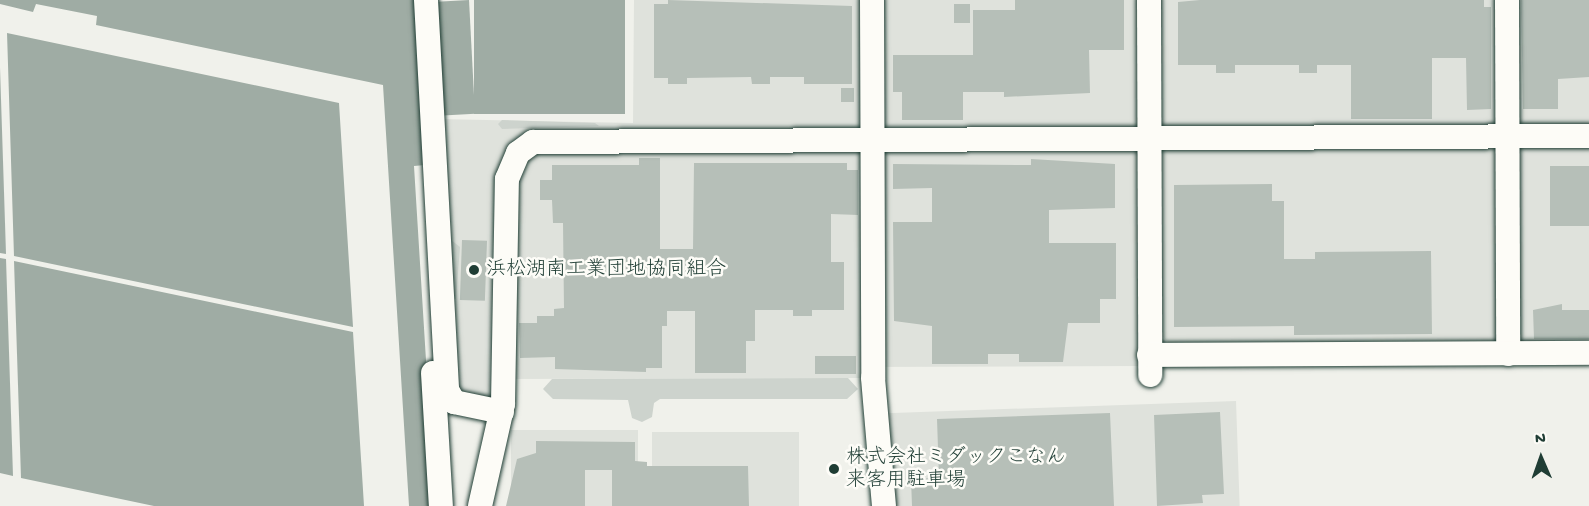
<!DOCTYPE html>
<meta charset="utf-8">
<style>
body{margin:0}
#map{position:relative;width:1589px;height:506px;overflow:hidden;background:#f0f1eb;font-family:"Gochi Hand","Klee One",sans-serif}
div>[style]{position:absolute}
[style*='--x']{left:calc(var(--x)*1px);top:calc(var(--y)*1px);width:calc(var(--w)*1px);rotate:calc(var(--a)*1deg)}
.built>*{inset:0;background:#dfe2dc;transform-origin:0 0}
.green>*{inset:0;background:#cdd3cd}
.water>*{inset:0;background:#9faca4;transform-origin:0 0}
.building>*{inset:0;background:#b6bfb8;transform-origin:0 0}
.roads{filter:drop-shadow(0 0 2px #1f3d34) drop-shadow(0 0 2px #1f3d34)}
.minor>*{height:24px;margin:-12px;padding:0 12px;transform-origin:12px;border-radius:12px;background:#fdfcf7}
.dots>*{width:16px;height:16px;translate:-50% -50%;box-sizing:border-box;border:3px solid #fdfcf7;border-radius:50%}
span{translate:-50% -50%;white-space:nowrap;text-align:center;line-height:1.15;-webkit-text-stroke:5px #fdfcf7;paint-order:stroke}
.poi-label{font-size:20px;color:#1f3d34}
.left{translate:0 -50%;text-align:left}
.north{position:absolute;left:1511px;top:428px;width:60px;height:60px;-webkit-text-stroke:4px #fdfcf7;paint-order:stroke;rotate:358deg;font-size:16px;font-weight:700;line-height:24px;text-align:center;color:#1f3d34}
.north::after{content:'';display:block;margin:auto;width:21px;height:27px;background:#1f3d34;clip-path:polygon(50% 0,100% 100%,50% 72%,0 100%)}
</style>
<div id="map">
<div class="built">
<div style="clip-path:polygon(634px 0,1137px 0,1138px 366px,862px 367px,861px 378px,493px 379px,492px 404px,454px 396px,439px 119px,633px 123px)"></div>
<div style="clip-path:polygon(1160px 0,1589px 0,1589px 345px,1173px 347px,1161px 335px)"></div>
<div style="left:1236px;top:401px;width:105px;height:350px;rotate:88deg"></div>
<div style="left:511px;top:430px;width:127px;height:78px"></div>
<div style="left:652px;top:432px;width:147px;height:74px"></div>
</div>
<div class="green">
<div style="clip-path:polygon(502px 120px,595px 123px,599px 126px,502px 129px,498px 124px)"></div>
<div style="clip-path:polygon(451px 240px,460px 247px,456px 299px,452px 299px)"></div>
<div style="clip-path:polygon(848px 378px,858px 389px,847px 399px,660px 399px,654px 403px,652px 417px,642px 422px,632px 418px,628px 400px,553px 399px,543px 389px,552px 379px)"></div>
</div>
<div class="water">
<div style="clip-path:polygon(0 0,416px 0,425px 165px,414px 166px,435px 506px,409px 506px,383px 85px,96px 25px,97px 16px,36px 4px,33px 12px,0 4px)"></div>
<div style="left:469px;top:0;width:114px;height:32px;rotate:87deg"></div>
<div style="left:474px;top:0;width:151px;height:114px"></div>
<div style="clip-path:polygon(7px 33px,339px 103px,353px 327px,14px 256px)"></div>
<div style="clip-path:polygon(0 68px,6px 254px,0 253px)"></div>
<div style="clip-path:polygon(0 258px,6px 259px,13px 476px,0 473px)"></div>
<div style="clip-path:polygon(14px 261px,353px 332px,364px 506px,154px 506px,21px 478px)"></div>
</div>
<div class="building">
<div style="clip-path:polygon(668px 0,852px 6px,852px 84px,804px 84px,804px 77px,770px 77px,770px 84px,752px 84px,751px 77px,687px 78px,687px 84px,668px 84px,668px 78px,654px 78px,654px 4px,668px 4px)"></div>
<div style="clip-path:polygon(1015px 0,1124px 0,1124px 50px,1089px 50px,1090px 93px,1004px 97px,1004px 92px,963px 92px,963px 120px,902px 120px,902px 92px,893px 92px,893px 55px,973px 55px,973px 10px,1015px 10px)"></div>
<div style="clip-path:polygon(1200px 0,1484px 0,1484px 7px,1491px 7px,1491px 109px,1467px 110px,1466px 58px,1432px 58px,1432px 119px,1351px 119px,1351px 65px,1317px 65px,1317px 73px,1299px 73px,1299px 65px,1235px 65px,1235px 73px,1216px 73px,1216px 65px,1178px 65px,1178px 2px)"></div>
<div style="clip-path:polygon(1521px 0,1589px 0,1589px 77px,1558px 79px,1558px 109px,1523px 109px)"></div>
<div style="left:954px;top:4px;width:16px;height:19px"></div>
<div style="left:841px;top:88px;width:13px;height:14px"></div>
<div style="clip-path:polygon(639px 158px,660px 158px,660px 249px,693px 249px,694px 163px,847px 163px,847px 170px,858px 170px,858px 215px,831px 214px,831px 262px,844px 262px,844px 310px,812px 310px,812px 316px,793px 316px,793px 310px,755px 310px,755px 341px,746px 341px,746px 373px,695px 373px,695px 311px,667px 311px,667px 326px,662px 326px,662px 368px,646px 368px,646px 372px,555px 369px,555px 357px,520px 358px,519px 323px,537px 323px,537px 316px,554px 316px,554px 309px,564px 308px,563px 223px,553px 223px,552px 200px,540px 200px,540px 180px,552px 180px,552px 165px,639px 165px)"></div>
<div style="clip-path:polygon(1031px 159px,1115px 164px,1115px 208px,1049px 210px,1049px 243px,1116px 243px,1116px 299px,1100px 299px,1100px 323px,1068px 323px,1063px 362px,1019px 362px,1019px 354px,988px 354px,988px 364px,932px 364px,932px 326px,894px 321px,893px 222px,932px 222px,932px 188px,893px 189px,893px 164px,1031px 165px)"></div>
<div style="left:1550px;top:166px;width:39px;height:60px"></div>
<div style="clip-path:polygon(1272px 184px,1272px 201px,1284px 201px,1284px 259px,1315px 259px,1315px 252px,1431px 251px,1432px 334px,1294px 335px,1294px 326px,1174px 327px,1174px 185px)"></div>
<div style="left:462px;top:240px;width:25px;height:60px;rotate:2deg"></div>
<div style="clip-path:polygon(1562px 304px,1562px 310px,1589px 310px,1589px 339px,1534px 339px,1533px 310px)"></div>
<div style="left:815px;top:356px;width:41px;height:18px"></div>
<div style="clip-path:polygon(1220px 412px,1224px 494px,1202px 495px,1203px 503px,1157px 506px,1154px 415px)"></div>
<div style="clip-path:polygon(1110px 413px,1114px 506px,912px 506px,911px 479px,939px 478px,937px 419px)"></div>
<div style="clip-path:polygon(536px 441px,635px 442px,635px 461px,647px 462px,647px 466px,748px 466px,749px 506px,612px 506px,612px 470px,585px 470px,585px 506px,506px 506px,517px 459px,536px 453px)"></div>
</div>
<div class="roads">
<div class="minor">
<div style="--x:426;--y:0;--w:391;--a:86.9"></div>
<div style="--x:447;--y:390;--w:14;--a:60"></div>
<div style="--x:454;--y:402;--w:49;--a:11.8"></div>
<div style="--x:872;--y:0;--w:378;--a:89.8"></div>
<div style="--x:873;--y:378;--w:128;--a:85.1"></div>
<div style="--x:1149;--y:0;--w:375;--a:89.8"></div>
<div style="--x:1507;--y:0;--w:354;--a:89.8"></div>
<div style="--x:1149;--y:355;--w:440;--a:-0.3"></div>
<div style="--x:433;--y:373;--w:133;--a:86.6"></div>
<div style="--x:480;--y:506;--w:105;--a:-77.3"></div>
<div style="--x:503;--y:404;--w:225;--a:-89"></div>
<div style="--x:507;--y:179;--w:28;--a:-67"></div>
<div style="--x:518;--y:153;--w:19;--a:-36"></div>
<div style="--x:533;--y:142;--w:1056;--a:-0.33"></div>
</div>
</div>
<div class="dots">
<div style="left:474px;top:270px;background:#1f3d34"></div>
<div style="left:834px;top:469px;background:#1f3d34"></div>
</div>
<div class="poi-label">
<span class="left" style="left:486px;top:270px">浜松湖南工業団地協同組合</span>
<span class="left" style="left:846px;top:470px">株式会社ミダックこなん<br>来客用駐車場</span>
</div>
<div class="north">N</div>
</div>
